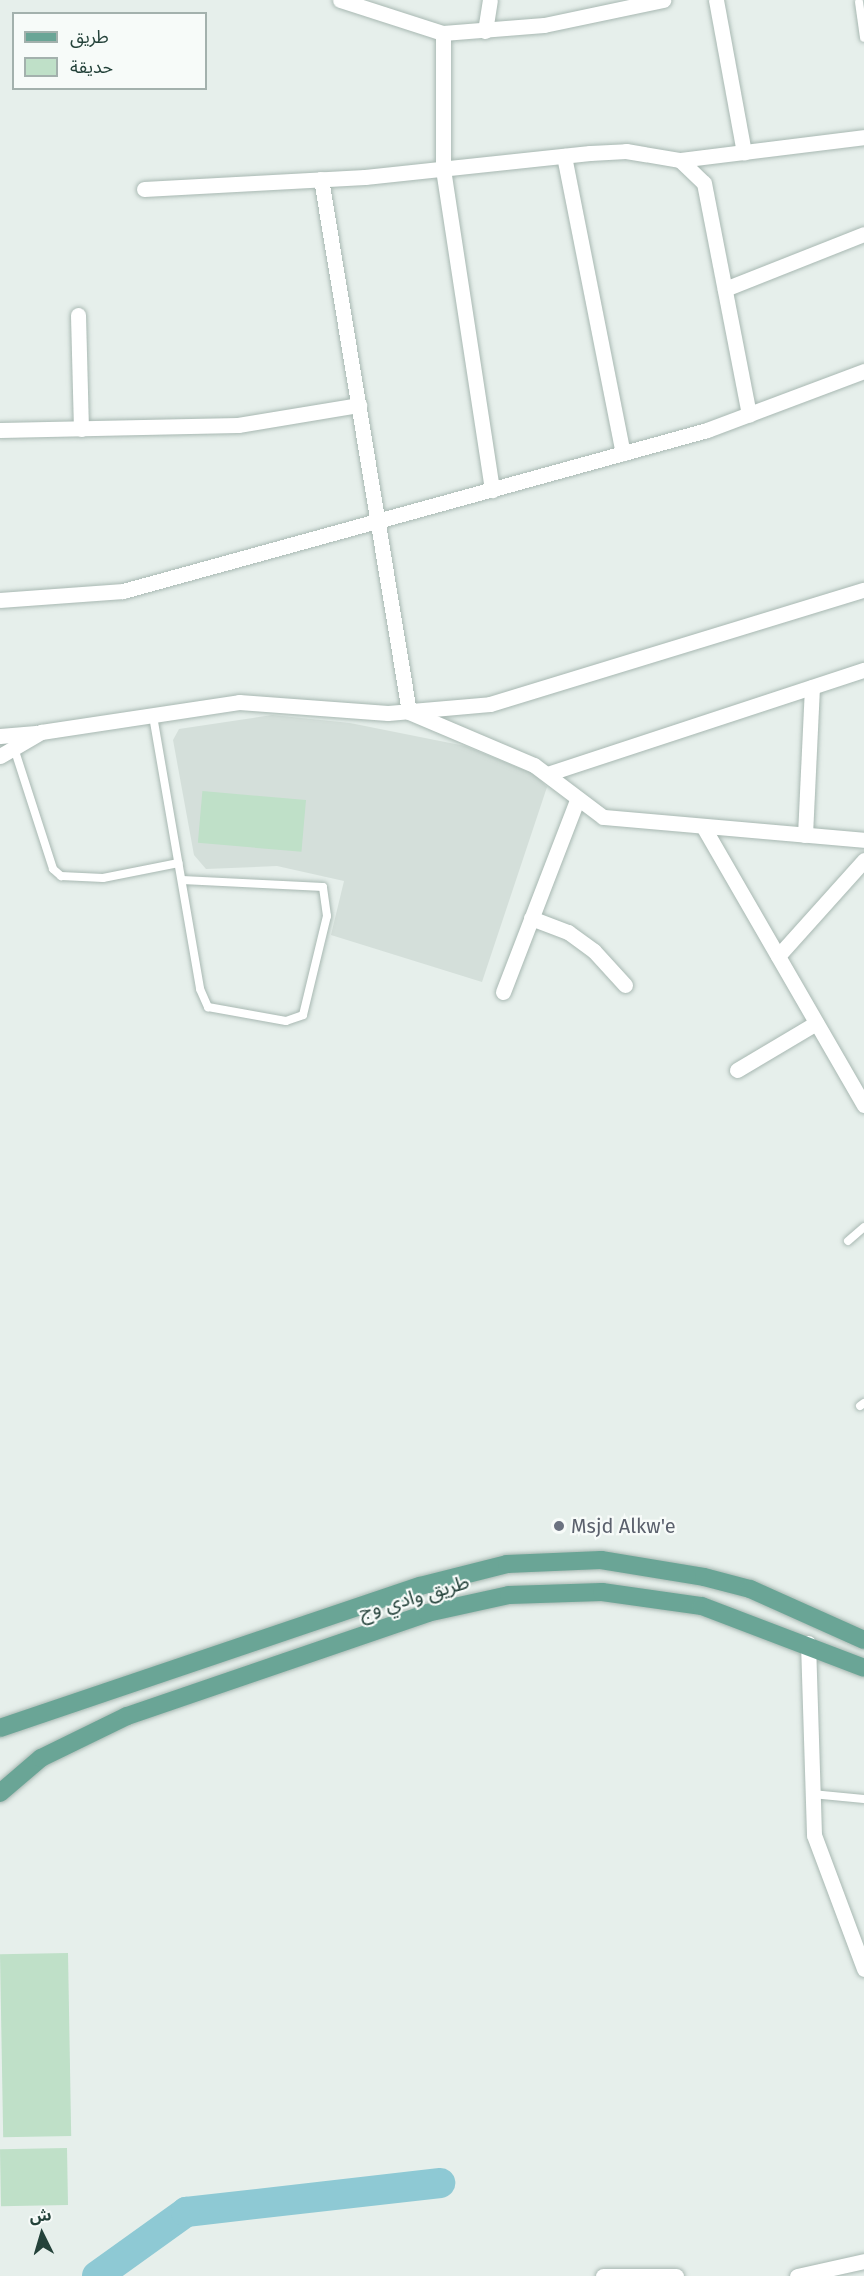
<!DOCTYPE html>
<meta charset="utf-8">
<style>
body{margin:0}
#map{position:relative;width:864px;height:2276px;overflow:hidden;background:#e6efeb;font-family:"Fira Sans","Noto Sans Arabic",sans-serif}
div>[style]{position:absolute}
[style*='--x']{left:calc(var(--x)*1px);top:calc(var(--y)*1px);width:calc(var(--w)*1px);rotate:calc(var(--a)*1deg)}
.built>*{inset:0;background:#d4dfda}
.green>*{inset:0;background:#bfe0c8;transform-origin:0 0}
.river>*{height:30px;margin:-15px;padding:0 15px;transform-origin:15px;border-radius:15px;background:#8ec9d4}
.roads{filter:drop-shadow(0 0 2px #a8b8b2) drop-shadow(0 0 2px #a8b8b2)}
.lane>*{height:8px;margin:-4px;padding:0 4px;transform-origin:4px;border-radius:4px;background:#fff}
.street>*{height:15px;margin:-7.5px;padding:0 7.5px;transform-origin:7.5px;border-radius:7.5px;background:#fff}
.primary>*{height:18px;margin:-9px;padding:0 9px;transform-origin:9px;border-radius:9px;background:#6aa596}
.dots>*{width:16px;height:16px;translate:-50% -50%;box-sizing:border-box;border:3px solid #f7fbf9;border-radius:50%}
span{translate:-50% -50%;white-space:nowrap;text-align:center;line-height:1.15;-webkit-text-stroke:4.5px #f7fbf9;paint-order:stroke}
.worship-label{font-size:20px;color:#5b616d}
.left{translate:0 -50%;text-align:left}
.street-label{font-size:20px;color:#24423a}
.legend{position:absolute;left:12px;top:12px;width:195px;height:78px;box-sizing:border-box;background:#f7fbf9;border:2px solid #a3b1ad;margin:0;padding:8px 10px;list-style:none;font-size:18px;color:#24423a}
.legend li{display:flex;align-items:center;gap:12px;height:30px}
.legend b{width:30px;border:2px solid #a3b1ad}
.north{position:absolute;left:12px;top:2204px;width:60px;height:60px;-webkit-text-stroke:4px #f7fbf9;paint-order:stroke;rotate:355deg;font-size:16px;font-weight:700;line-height:24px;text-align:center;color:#24423a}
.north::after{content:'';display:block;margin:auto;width:21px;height:27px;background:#24423a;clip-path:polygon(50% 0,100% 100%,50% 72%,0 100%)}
</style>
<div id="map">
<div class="built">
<div style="clip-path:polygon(272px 715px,350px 723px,465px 746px,534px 774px,547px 787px,482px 982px,331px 935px,344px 881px,277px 866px,206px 869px,194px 855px,173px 740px,179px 729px)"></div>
</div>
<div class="green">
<div style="left:306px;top:800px;width:52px;height:104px;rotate:95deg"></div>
<div style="left:68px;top:1953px;width:183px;height:68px;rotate:89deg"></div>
<div style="left:67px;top:2148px;width:57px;height:67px;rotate:89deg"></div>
</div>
<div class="river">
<div style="--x:97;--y:2276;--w:110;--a:-35.7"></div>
<div style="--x:186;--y:2212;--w:256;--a:-6.5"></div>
</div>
<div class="roads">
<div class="lane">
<div style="--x:859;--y:2;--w:36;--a:82"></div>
<div style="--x:153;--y:716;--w:277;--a:80.2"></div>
<div style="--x:200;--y:989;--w:20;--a:66"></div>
<div style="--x:208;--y:1007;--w:79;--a:10.2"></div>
<div style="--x:286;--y:1021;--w:18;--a:-19"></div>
<div style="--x:303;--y:1015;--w:102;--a:-76.4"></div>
<div style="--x:327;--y:916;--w:29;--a:-98"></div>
<div style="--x:323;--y:887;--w:141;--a:-177.2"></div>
<div style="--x:14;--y:748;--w:127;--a:72.1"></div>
<div style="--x:53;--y:869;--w:11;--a:41"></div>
<div style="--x:61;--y:876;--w:42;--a:2.7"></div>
<div style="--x:103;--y:878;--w:77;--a:-11.2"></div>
<div style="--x:848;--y:1241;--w:21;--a:-41"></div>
<div style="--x:860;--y:1406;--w:5;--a:-37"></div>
<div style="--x:812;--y:1794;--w:52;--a:5.5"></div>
</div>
<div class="street">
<div style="--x:340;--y:0;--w:108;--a:17.8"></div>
<div style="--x:443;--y:33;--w:136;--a:90"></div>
<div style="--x:443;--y:169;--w:325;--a:81.3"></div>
<div style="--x:716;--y:0;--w:155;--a:79.6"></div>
<div style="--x:485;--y:31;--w:31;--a:-81"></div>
<div style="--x:443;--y:33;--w:101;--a:-4.5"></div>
<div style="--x:544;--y:25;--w:122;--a:-11.9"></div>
<div style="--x:564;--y:156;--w:303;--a:78.8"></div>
<div style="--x:680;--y:160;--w:185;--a:-7.1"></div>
<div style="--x:321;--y:179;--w:540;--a:80.62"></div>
<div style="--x:409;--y:712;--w:136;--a:23"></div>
<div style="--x:534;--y:765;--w:86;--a:37"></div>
<div style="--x:603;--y:817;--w:262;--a:5"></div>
<div style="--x:144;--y:189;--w:221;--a:-3.1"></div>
<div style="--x:365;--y:177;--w:226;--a:-6.1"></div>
<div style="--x:590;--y:153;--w:36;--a:-3"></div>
<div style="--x:626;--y:151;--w:55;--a:9.5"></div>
<div style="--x:680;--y:160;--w:33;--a:44"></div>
<div style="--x:704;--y:183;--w:236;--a:79"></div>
<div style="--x:725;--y:289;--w:149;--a:-21.6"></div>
<div style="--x:78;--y:315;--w:114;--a:88.5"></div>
<div style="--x:0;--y:430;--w:238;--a:-1.2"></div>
<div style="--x:238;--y:425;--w:123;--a:-9.4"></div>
<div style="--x:0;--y:600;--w:123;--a:-4.2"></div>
<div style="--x:123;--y:591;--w:606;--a:-15.41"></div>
<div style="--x:707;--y:430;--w:168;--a:-20.6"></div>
<div style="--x:0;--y:736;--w:36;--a:-5"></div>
<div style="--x:0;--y:756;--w:48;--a:-30.3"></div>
<div style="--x:41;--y:732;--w:200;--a:-8.6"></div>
<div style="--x:239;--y:702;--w:149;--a:4.2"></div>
<div style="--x:388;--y:713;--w:102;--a:-5"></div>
<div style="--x:490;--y:704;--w:391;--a:-17"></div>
<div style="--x:547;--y:774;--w:334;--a:-18.2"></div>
<div style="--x:704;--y:828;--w:320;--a:60"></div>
<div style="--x:805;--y:835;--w:148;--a:-87.3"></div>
<div style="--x:531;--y:918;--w:40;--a:21"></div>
<div style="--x:568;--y:932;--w:32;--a:36"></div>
<div style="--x:594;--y:951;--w:46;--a:47.6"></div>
<div style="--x:778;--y:956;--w:129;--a:-48.1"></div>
<div style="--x:503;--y:992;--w:206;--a:-68.9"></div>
<div style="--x:737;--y:1070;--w:92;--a:-30.7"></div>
<div style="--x:808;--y:1643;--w:192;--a:88.2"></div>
<div style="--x:814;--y:1835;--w:143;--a:69.5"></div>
<div style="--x:603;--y:2276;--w:73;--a:0"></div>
<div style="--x:797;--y:2276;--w:69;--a:-12.6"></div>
</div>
<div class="primary">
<div style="--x:0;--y:1728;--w:443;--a:-18.7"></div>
<div style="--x:420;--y:1586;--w:90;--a:-14.2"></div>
<div style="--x:507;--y:1564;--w:94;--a:-2.4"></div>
<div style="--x:601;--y:1560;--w:104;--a:9.4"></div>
<div style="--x:704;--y:1577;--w:48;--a:14.6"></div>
<div style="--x:750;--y:1589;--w:125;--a:24.1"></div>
<div style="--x:0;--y:1793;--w:54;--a:-40.5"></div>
<div style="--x:41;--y:1758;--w:96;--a:-26"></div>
<div style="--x:127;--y:1716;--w:317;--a:-18.9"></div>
<div style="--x:427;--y:1613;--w:84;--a:-12.4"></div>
<div style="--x:509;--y:1595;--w:93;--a:-1.8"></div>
<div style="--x:602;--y:1592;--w:101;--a:8"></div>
<div style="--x:702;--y:1606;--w:173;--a:20.9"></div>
</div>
</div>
<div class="dots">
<div style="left:559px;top:1526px;background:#6b7280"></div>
</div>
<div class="worship-label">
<span class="left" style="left:571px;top:1526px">Msjd Alkw'e</span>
</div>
<div class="street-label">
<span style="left:414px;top:1597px;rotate:-16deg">طريق وادي وج</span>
</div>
<ul class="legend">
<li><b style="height:8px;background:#6aa596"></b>طريق</li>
<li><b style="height:16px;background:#bfe0c8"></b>حديقة</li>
</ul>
<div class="north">ش</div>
</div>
